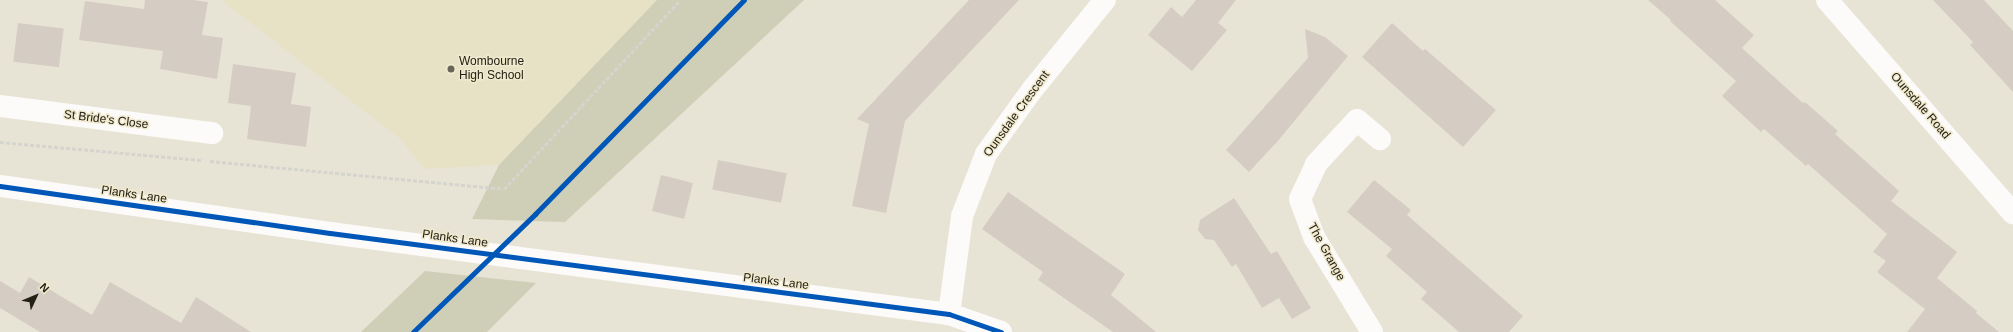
<!DOCTYPE html>
<style>
body{margin:0}
#map{position:relative;width:2013px;height:332px;overflow:hidden;background:#e8e4d5;font-family:Helvetica,sans-serif}
div>[style]{position:absolute}
[style*='--x']{left:calc(var(--x)*1px);top:calc(var(--y)*1px);width:calc(var(--w)*1px);rotate:calc(var(--a)*1deg)}
.built>*{inset:0;background:#e7e1c6}
.green>*{inset:0;background:#cecfb6}
.building>*{inset:0;background:#d5ccc3;transform-origin:0 0}
.path>*{height:2.5px;margin-top:-1.25px;transform-origin:0;background:repeating-linear-gradient(90deg,#d5d4cf 0 4px,transparent 0 6px)}
.minor>*{height:22px;margin:-11px;padding:0 11px;transform-origin:11px;border-radius:11px;background:#fcfbf9}
.tertiary>*{height:22px;margin:-11px;padding:0 11px;transform-origin:11px;border-radius:11px;background:#fcfbf9}
.cycleway>*{height:5px;margin:-2.5px;padding:0 2.5px;transform-origin:2.5px;border-radius:2.5px;background:#0057b8}
.dots>*{width:11px;height:11px;translate:-50% -50%;box-sizing:border-box;border:2px solid #f0e9cd;border-radius:50%}
span{translate:-50% -50%;white-space:nowrap;text-align:center;line-height:1.15;-webkit-text-stroke:3px #f0e9cd;paint-order:stroke}
.poi-label{font-size:12px;color:#232016}
.left{translate:0 -50%;text-align:left}
.street-label{font-size:12px;color:#232016}
.north{position:absolute;left:16px;top:276px;width:40px;height:40px;-webkit-text-stroke:3px #f0e9cd;paint-order:stroke;rotate:46deg;font-size:11px;font-weight:700;line-height:16px;text-align:center;color:#232016}
.north::after{content:'';display:block;margin:auto;width:14px;height:18px;background:#232016;clip-path:polygon(50% 0,100% 100%,50% 72%,0 100%)}
</style>
<div id="map">
<div class="built">
<div style="clip-path:polygon(221px 0,657px 0,499px 165px,425px 169px,399px 138px)"></div>
</div>
<div class="green">
<div style="clip-path:polygon(657px 0,804px 0,565px 222px,472px 219px,499px 165px)"></div>
<div style="clip-path:polygon(425px 271px,536px 283px,487px 332px,361px 332px)"></div>
</div>
<div class="building">
<div style="clip-path:polygon(145px 0,193px 0,208px 2px,202px 35px,223px 38px,217px 79px,160px 69px,163px 51px,79px 40px,85px 1px,144px 9px)"></div>
<div style="clip-path:polygon(969px 0,1019px 0,905px 121px,886px 213px,852px 206px,869px 124px,857px 119px)"></div>
<div style="clip-path:polygon(1196px 0,1236px 0,1218px 23px,1227px 30px,1192px 71px,1148px 35px,1171px 7px,1182px 17px)"></div>
<div style="clip-path:polygon(1648px 0,1715px 0,1754px 35px,1742px 48px,1803px 103px,1805px 102px,1838px 131px,1835px 134px,1899px 191px,1891px 201px,1957px 252px,1937px 278px,1977px 311px,1976px 313px,1999px 332px,1907px 332px,1925px 309px,1877px 272px,1886px 261px,1873px 252px,1887px 234px,1808px 164px,1806px 166px,1764px 129px,1761px 132px,1722px 96px,1736px 81px,1670px 21px,1671px 20px)"></div>
<div style="clip-path:polygon(1933px 0,1984px 0,2013px 31px,2013px 92px,1970px 45px,1973px 42px)"></div>
<div style="left:18px;top:23px;width:46px;height:39px;rotate:7deg"></div>
<div style="clip-path:polygon(1392px 23px,1423px 51px,1425px 49px,1496px 110px,1463px 147px,1362px 57px)"></div>
<div style="clip-path:polygon(1305px 29px,1325px 37px,1348px 56px,1277px 142px,1249px 172px,1226px 150px,1308px 58px)"></div>
<div style="clip-path:polygon(233px 64px,296px 73px,291px 104px,311px 107px,306px 147px,247px 139px,251px 106px,228px 103px)"></div>
<div style="left:718px;top:160px;width:70px;height:30px;rotate:11deg"></div>
<div style="left:661px;top:175px;width:33px;height:37px;rotate:14deg"></div>
<div style="clip-path:polygon(1374px 180px,1411px 210px,1407px 215px,1523px 316px,1509px 332px,1459px 332px,1421px 299px,1427px 292px,1386px 256px,1392px 249px,1347px 212px)"></div>
<div style="clip-path:polygon(1008px 192px,1125px 274px,1111px 295px,1156px 332px,1113px 332px,1038px 280px,1043px 272px,982px 229px)"></div>
<div style="clip-path:polygon(1234px 198px,1271px 254px,1277px 251px,1311px 308px,1292px 319px,1279px 298px,1262px 308px,1236px 264px,1232px 267px,1214px 240px,1205px 239px,1198px 230px,1200px 220px)"></div>
<div style="clip-path:polygon(29px 277px,92px 315px,110px 282px,181px 323px,196px 297px,251px 332px,40px 332px,0 308px,0 281px,20px 293px)"></div>
</div>
<div class="path">
<div style="--x:0;--y:142;--w:204;--a:5.1"></div>
<div style="--x:210;--y:161;--w:295;--a:5.4"></div>
<div style="--x:504;--y:189;--w:258;--a:-47"></div>
</div>
<div class="minor">
<div style="--x:0;--y:106;--w:214;--a:7.3"></div>
<div style="--x:0;--y:186;--w:333;--a:8.1"></div>
<div style="--x:330;--y:233;--w:624;--a:7.46"></div>
<div style="--x:949;--y:314;--w:55;--a:19.1"></div>
<div style="--x:949;--y:314;--w:99;--a:-82.4"></div>
<div style="--x:962;--y:216;--w:66;--a:-68.8"></div>
<div style="--x:986;--y:154;--w:79;--a:-54.3"></div>
<div style="--x:1032;--y:90;--w:116;--a:-51"></div>
<div style="--x:1372;--y:332;--w:111;--a:-121.4"></div>
<div style="--x:1314;--y:237;--w:40;--a:-110.2"></div>
<div style="--x:1300;--y:199;--w:38;--a:-65"></div>
<div style="--x:1316;--y:164;--w:60;--a:-47"></div>
<div style="--x:1357;--y:120;--w:30;--a:40"></div>
</div>
<div class="tertiary">
<div style="--x:1827;--y:0;--w:283;--a:48.9"></div>
</div>
<div class="cycleway">
<div style="--x:0;--y:186;--w:333;--a:8.1"></div>
<div style="--x:330;--y:233;--w:624;--a:7.46"></div>
<div style="--x:949;--y:314;--w:55;--a:19.1"></div>
<div style="--x:413;--y:332;--w:170;--a:-44"></div>
<div style="--x:535;--y:214;--w:299;--a:-45.7"></div>
</div>
<div class="dots">
<div style="left:451px;top:69px;background:#686559"></div>
</div>
<div class="poi-label">
<span class="left" style="left:459px;top:69px">Wombourne<br>High School</span>
</div>
<div class="street-label">
<span style="left:1920px;top:106px;rotate:49deg">Ounsdale Road</span>
<span style="left:1017px;top:114px;rotate:-54deg">Ounsdale Crescent</span>
<span style="left:106px;top:120px;rotate:7deg">St Bride's Close</span>
<span style="left:134px;top:195px;rotate:8deg">Planks Lane</span>
<span style="left:455px;top:239px;rotate:8deg">Planks Lane</span>
<span style="left:1326px;top:252px;rotate:61deg">The Grange</span>
<span style="left:776px;top:282px;rotate:7deg">Planks Lane</span>
</div>
<div class="north">N</div>
</div>
